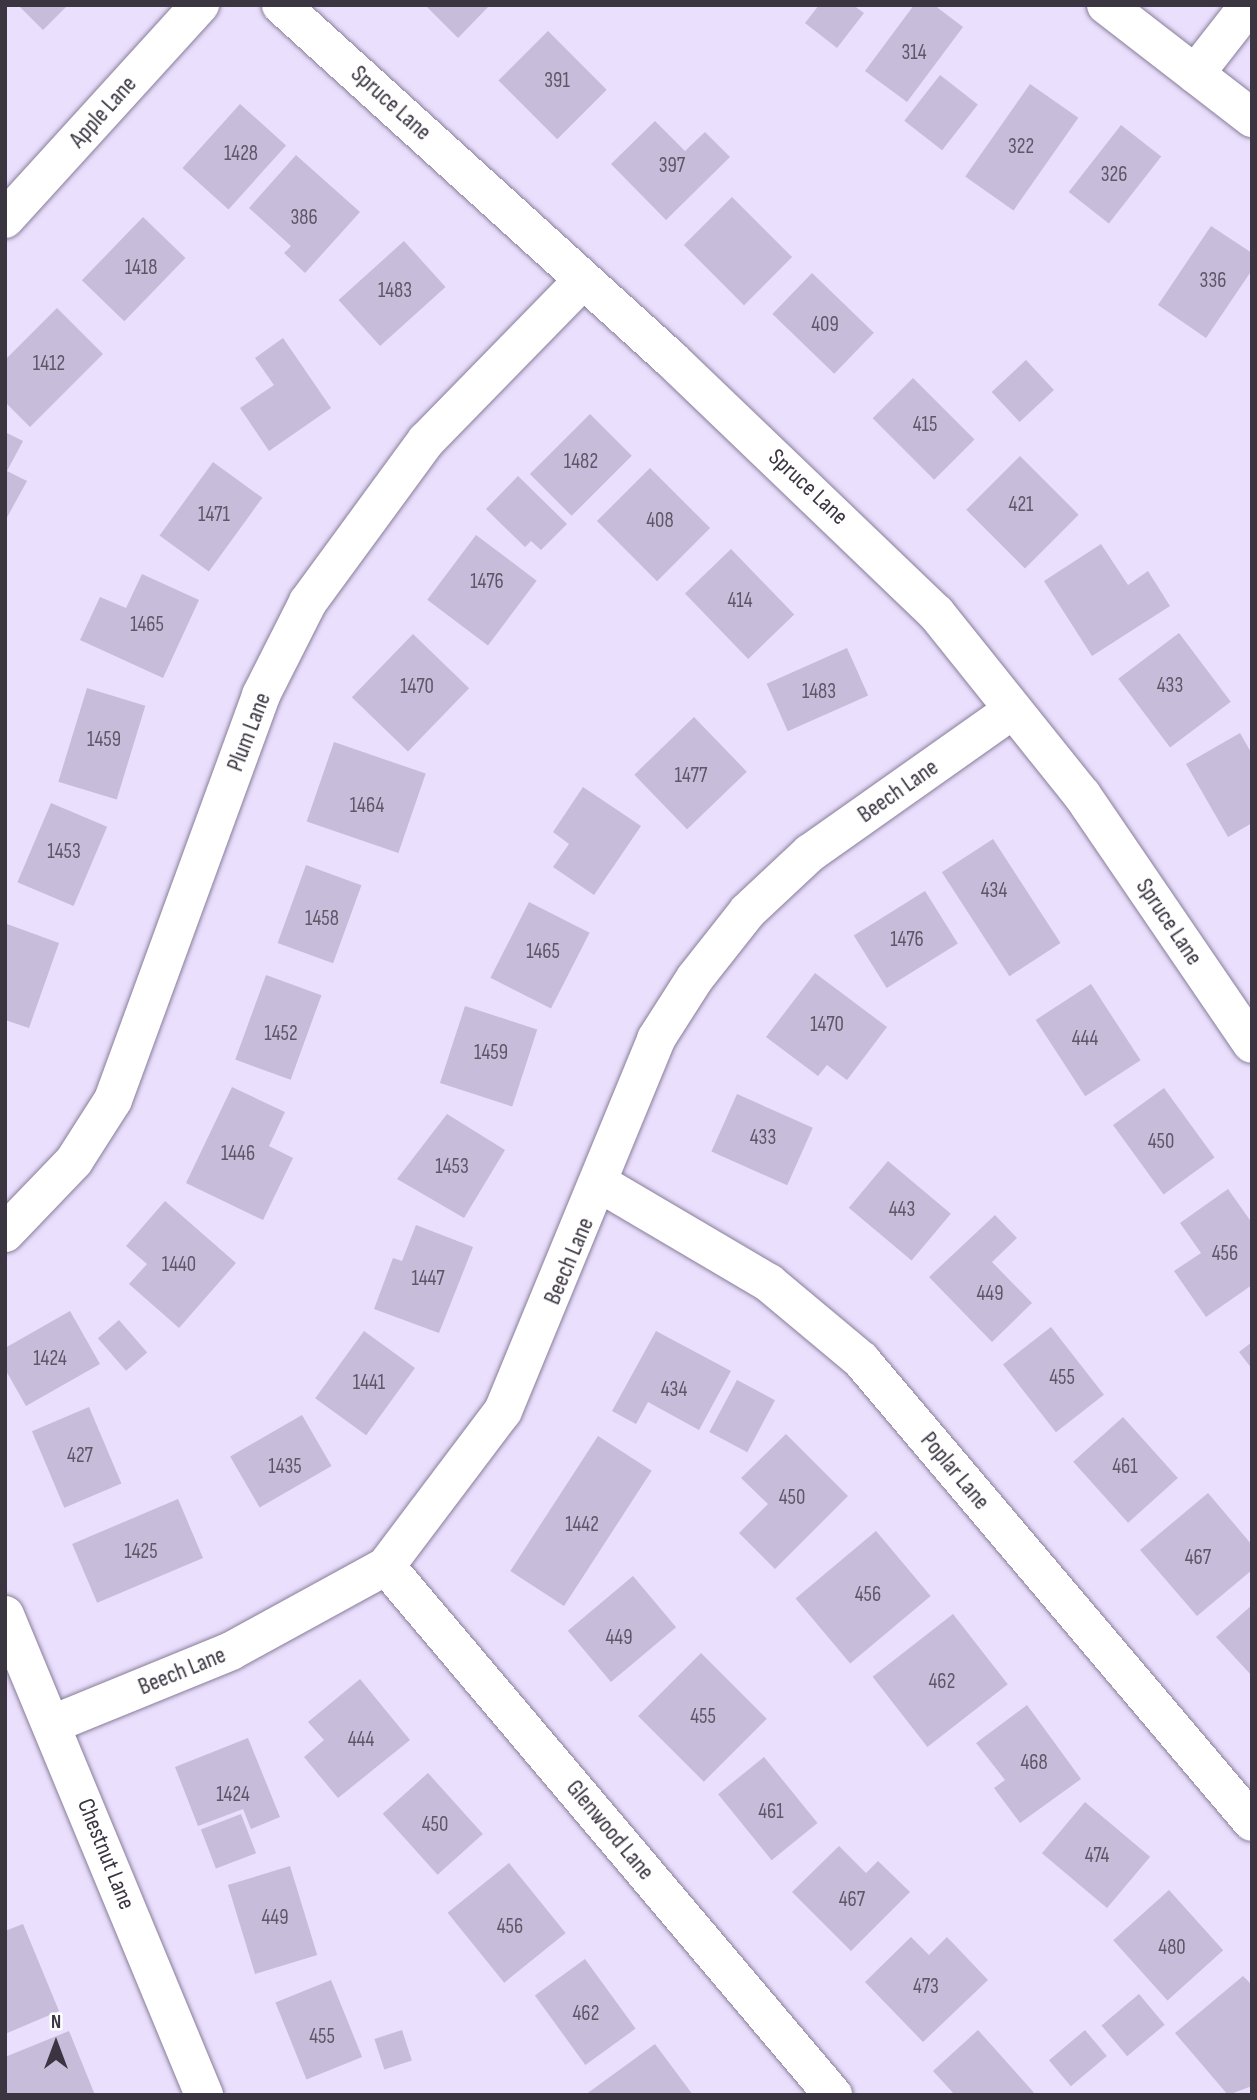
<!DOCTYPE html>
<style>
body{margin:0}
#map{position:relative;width:1257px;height:2100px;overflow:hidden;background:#eadffd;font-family:"Sofia Sans Condensed",sans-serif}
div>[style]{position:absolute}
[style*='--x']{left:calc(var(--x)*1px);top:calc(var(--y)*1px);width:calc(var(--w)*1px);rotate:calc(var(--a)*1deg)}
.building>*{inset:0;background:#c7bcda;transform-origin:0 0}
.roads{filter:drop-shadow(0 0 2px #887e99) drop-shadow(0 0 2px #887e99)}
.minor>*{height:38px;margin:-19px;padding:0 19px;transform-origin:19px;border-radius:19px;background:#fff}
span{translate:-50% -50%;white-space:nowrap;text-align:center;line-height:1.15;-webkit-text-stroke:6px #fff;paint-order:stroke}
.number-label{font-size:21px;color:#5d5767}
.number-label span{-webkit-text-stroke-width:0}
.street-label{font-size:24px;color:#3a3541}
.frame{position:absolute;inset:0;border:7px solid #3a3541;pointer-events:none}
.north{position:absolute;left:21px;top:2009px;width:70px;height:70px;-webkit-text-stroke:5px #fff;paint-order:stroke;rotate:0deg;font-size:19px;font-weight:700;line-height:28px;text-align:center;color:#3a3541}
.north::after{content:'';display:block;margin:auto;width:24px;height:32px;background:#3a3541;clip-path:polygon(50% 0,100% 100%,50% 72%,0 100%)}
</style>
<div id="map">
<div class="building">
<div style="clip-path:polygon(18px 5px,68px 5px,43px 30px)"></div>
<div style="clip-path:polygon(425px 5px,490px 5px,458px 38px)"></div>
<div style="clip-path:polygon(819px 5px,853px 5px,864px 13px,837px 48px,805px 23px)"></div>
<div style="clip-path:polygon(914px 5px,934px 5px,963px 27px,907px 102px,865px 71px)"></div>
<div style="left:548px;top:31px;width:83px;height:70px;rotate:45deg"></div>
<div style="left:940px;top:75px;width:48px;height:58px;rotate:38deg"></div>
<div style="left:1030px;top:84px;width:59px;height:113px;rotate:35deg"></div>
<div style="left:240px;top:104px;width:62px;height:86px;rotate:42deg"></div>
<div style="clip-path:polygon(655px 121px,685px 151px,705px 132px,730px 157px,666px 220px,611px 164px)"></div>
<div style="left:1121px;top:125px;width:51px;height:85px;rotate:38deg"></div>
<div style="clip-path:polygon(296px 155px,360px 212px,305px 273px,284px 253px,291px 246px,249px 208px)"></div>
<div style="left:732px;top:197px;width:85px;height:68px;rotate:45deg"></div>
<div style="left:143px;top:217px;width:59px;height:88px;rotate:44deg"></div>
<div style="clip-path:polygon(1211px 226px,1252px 253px,1252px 270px,1206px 338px,1158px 305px)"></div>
<div style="left:404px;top:241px;width:62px;height:88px;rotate:48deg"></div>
<div style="left:812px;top:273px;width:86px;height:57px;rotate:44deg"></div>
<div style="clip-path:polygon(57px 308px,103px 354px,30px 427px,5px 402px,5px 360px)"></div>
<div style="clip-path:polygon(283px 338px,331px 408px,269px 451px,240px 408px,274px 385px,255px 358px)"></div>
<div style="left:1026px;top:360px;width:41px;height:47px;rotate:47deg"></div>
<div style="left:913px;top:378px;width:87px;height:57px;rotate:45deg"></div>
<div style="left:590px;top:414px;width:59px;height:85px;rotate:45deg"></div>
<div style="clip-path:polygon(5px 432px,23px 441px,7px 471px,27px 481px,5px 521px)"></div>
<div style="left:1020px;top:456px;width:83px;height:76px;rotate:45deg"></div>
<div style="left:213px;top:462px;width:61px;height:91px;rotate:36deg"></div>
<div style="left:650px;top:468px;width:85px;height:75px;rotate:45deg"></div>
<div style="clip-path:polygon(518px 476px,567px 524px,541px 550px,531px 541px,525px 547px,486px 509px)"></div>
<div style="left:476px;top:535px;width:76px;height:81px;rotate:37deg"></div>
<div style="clip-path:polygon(1101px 544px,1128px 585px,1148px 571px,1170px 606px,1092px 656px,1044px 581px)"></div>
<div style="left:731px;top:549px;width:91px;height:64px;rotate:46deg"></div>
<div style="clip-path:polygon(142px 574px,199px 600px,163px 678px,80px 640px,100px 597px,126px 608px)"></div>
<div style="left:1179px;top:633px;width:86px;height:76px;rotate:53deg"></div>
<div style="left:413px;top:634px;width:78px;height:88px;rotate:44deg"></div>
<div style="left:847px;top:648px;width:52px;height:88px;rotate:66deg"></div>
<div style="left:87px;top:688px;width:61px;height:98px;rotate:17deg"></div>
<div style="left:694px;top:717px;width:76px;height:83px;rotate:46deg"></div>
<div style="clip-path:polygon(1240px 733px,1252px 754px,1252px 823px,1228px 837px,1186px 764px)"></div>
<div style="left:334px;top:742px;width:97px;height:84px;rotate:19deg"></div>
<div style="clip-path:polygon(583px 787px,641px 826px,594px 895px,553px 867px,569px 844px,553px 832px)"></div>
<div style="left:51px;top:803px;width:61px;height:86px;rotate:23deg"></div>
<div style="left:993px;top:839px;width:124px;height:61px;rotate:57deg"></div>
<div style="left:306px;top:865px;width:59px;height:83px;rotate:20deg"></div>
<div style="left:925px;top:891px;width:62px;height:84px;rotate:58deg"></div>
<div style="left:529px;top:902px;width:68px;height:85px;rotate:27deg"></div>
<div style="clip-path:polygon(7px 924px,59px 943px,29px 1028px,5px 1020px)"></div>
<div style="clip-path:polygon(815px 973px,887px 1027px,847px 1080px,827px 1065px,818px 1076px,766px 1037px)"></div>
<div style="left:266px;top:975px;width:59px;height:90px;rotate:20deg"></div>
<div style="left:1091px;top:984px;width:91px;height:66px;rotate:57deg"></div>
<div style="left:465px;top:1006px;width:76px;height:81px;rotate:18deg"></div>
<div style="clip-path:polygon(232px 1087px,285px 1112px,269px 1146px,293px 1158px,263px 1220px,186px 1183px)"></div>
<div style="left:1164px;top:1088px;width:86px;height:63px;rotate:54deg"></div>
<div style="left:737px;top:1094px;width:83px;height:63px;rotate:24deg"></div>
<div style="clip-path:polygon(447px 1114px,505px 1150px,464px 1218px,397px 1179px)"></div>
<div style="left:888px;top:1161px;width:82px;height:61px;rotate:40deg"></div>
<div style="clip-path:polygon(1228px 1189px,1252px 1223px,1252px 1285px,1206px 1317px,1174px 1271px,1201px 1253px,1180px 1223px)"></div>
<div style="clip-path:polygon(165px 1201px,236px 1263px,179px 1328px,129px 1284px,147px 1264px,126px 1246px)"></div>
<div style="clip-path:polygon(995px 1215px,1017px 1238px,992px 1262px,1032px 1303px,992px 1342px,929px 1277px)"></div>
<div style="clip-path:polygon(416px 1225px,473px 1247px,439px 1333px,374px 1309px,393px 1258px,402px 1261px)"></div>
<div style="clip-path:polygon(70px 1311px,100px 1364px,26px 1406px,5px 1369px,5px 1348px)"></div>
<div style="left:119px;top:1320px;width:43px;height:28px;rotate:49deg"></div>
<div style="left:1051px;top:1327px;width:86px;height:61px;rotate:52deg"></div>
<div style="left:364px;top:1331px;width:63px;height:83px;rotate:36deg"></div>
<div style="clip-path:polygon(656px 1331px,731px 1371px,699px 1430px,648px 1402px,636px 1424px,612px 1411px)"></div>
<div style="clip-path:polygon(1252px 1342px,1252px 1369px,1239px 1352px)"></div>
<div style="left:737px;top:1380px;width:43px;height:59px;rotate:28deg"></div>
<div style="left:89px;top:1407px;width:83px;height:62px;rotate:67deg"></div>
<div style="left:302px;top:1415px;width:59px;height:83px;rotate:60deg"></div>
<div style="left:1123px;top:1417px;width:82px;height:67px;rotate:48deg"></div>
<div style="clip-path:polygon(786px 1434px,848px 1496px,775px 1569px,739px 1533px,768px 1504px,741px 1478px)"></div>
<div style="left:598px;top:1436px;width:64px;height:161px;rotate:33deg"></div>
<div style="clip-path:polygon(1208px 1493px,1252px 1545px,1252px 1570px,1197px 1616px,1140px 1550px)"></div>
<div style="left:178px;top:1499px;width:64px;height:115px;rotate:67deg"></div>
<div style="left:876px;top:1531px;width:85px;height:105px;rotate:50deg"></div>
<div style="left:633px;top:1576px;width:67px;height:85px;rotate:50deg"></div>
<div style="clip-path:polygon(1252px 1605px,1252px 1676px,1216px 1637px)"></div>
<div style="left:953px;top:1614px;width:89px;height:102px;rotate:52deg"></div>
<div style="left:701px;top:1653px;width:93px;height:89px;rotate:45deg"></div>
<div style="clip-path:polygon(360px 1679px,410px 1740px,338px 1798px,304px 1757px,324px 1740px,308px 1722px)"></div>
<div style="clip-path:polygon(1027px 1705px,1081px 1779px,1020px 1823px,994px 1788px,1005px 1780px,976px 1743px)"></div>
<div style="clip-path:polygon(248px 1738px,280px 1817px,251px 1829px,243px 1809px,198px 1826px,175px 1767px)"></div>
<div style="left:764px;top:1757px;width:85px;height:59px;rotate:51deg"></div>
<div style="left:428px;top:1773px;width:82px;height:61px;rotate:48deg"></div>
<div style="left:1085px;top:1802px;width:85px;height:67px;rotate:40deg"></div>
<div style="left:241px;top:1814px;width:42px;height:43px;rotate:69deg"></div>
<div style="clip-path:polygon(839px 1846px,866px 1873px,878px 1861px,910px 1892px,851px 1951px,792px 1892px)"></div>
<div style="left:509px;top:1863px;width:90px;height:79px;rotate:51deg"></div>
<div style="left:290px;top:1866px;width:93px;height:65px;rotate:73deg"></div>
<div style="left:1169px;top:1890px;width:81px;height:75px;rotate:48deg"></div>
<div style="clip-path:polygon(23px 1924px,59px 2011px,5px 2034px,5px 1931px)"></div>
<div style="clip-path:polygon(911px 1937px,929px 1955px,947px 1937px,988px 1980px,923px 2042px,865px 1982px)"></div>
<div style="left:585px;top:1959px;width:86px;height:62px;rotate:54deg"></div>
<div style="clip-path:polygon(1243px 1976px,1252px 1985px,1252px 2086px,1228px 2095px,1175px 2033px)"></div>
<div style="left:331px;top:1980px;width:83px;height:60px;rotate:68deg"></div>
<div style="left:1139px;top:1994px;width:40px;height:49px;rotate:50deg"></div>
<div style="left:402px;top:2030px;width:32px;height:29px;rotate:72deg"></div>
<div style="clip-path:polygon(978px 2030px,1036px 2095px,955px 2095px,933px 2071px)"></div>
<div style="left:1085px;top:2030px;width:34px;height:47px;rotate:50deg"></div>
<div style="clip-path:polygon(69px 2031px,95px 2095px,6px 2095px,5px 2057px)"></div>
<div style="clip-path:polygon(655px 2044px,693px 2095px,585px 2095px)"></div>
</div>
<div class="roads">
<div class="minor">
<div style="--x:281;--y:5;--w:527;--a:42.23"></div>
<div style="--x:671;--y:359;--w:367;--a:43.8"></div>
<div style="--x:936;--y:613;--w:233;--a:51.3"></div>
<div style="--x:1082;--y:795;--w:301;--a:55.7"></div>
<div style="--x:1106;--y:5;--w:185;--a:37.7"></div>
<div style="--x:1195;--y:74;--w:88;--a:-52"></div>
<div style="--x:5;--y:219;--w:290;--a:-47.7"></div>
<div style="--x:601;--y:1184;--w:195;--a:30.5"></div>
<div style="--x:769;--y:1283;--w:120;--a:39.9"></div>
<div style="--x:861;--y:1360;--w:605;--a:49.76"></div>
<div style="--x:5;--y:1233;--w:100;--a:-46.2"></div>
<div style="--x:74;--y:1161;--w:72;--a:-57.4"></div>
<div style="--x:113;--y:1100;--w:431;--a:-69.9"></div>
<div style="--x:261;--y:695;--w:104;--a:-63.2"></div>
<div style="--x:308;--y:602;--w:200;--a:-53.8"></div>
<div style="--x:426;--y:441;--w:222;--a:-45.7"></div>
<div style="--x:386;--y:1566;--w:693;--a:49.8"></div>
<div style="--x:5;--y:1615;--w:520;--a:67.48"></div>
<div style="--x:55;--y:1723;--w:190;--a:-22.2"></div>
<div style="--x:231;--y:1651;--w:177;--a:-28.7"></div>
<div style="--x:386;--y:1566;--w:194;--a:-53"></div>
<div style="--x:503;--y:1411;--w:402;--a:-67.6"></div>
<div style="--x:656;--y:1039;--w:72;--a:-57.4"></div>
<div style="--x:695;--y:978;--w:85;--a:-51.7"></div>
<div style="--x:748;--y:911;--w:85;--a:-43.1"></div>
<div style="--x:810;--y:853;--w:245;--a:-35.2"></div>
</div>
</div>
<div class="number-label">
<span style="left:914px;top:53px">314</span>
<span style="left:557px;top:81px">391</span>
<span style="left:1021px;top:147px">322</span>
<span style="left:241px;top:154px">1428</span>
<span style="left:672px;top:166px">397</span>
<span style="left:1114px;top:175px">326</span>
<span style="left:304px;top:218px">386</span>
<span style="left:141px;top:268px">1418</span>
<span style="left:1213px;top:281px">336</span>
<span style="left:395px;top:291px">1483</span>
<span style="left:825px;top:325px">409</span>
<span style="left:49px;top:364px">1412</span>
<span style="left:925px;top:425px">415</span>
<span style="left:581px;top:462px">1482</span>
<span style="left:1021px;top:505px">421</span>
<span style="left:214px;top:515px">1471</span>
<span style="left:660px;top:521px">408</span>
<span style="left:487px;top:582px">1476</span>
<span style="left:740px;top:601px">414</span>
<span style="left:147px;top:625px">1465</span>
<span style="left:1170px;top:686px">433</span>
<span style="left:417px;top:687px">1470</span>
<span style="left:819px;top:692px">1483</span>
<span style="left:104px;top:740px">1459</span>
<span style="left:691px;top:776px">1477</span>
<span style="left:367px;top:806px">1464</span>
<span style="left:64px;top:852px">1453</span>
<span style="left:994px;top:891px">434</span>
<span style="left:322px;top:919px">1458</span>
<span style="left:907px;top:940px">1476</span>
<span style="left:543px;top:952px">1465</span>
<span style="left:827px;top:1025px">1470</span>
<span style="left:281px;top:1034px">1452</span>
<span style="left:1085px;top:1039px">444</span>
<span style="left:491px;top:1053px">1459</span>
<span style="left:763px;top:1138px">433</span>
<span style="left:1161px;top:1142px">450</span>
<span style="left:238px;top:1154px">1446</span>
<span style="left:452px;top:1167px">1453</span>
<span style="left:902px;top:1210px">443</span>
<span style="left:1225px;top:1254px">456</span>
<span style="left:179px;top:1265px">1440</span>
<span style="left:428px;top:1279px">1447</span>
<span style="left:990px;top:1294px">449</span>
<span style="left:50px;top:1359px">1424</span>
<span style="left:1062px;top:1378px">455</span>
<span style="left:369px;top:1383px">1441</span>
<span style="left:674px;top:1390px">434</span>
<span style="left:80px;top:1456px">427</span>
<span style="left:285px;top:1467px">1435</span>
<span style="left:1125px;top:1467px">461</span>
<span style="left:792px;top:1498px">450</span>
<span style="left:582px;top:1525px">1442</span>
<span style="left:141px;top:1552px">1425</span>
<span style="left:1198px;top:1558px">467</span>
<span style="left:868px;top:1595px">456</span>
<span style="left:619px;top:1638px">449</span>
<span style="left:942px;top:1682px">462</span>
<span style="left:703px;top:1717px">455</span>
<span style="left:361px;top:1740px">444</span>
<span style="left:1034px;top:1763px">468</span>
<span style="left:233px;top:1795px">1424</span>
<span style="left:771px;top:1812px">461</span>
<span style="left:435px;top:1825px">450</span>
<span style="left:1097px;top:1856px">474</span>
<span style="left:852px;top:1900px">467</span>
<span style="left:275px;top:1918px">449</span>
<span style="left:510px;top:1927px">456</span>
<span style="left:1172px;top:1948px">480</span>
<span style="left:926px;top:1987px">473</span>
<span style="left:586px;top:2014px">462</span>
<span style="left:322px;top:2037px">455</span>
</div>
<div class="street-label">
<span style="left:391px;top:103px;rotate:42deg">Spruce Lane</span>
<span style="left:103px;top:112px;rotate:-48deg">Apple Lane</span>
<span style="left:808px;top:487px;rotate:43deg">Spruce Lane</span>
<span style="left:249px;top:732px;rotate:-69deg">Plum Lane</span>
<span style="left:898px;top:791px;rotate:-35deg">Beech Lane</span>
<span style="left:1169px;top:922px;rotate:56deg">Spruce Lane</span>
<span style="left:569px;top:1261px;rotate:-67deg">Beech Lane</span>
<span style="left:955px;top:1471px;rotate:50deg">Poplar Lane</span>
<span style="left:182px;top:1671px;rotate:-22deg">Beech Lane</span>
<span style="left:610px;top:1830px;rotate:50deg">Glenwood Lane</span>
<span style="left:106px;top:1854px;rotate:68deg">Chestnut Lane</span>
</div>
<div class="frame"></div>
<div class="north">N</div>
</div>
